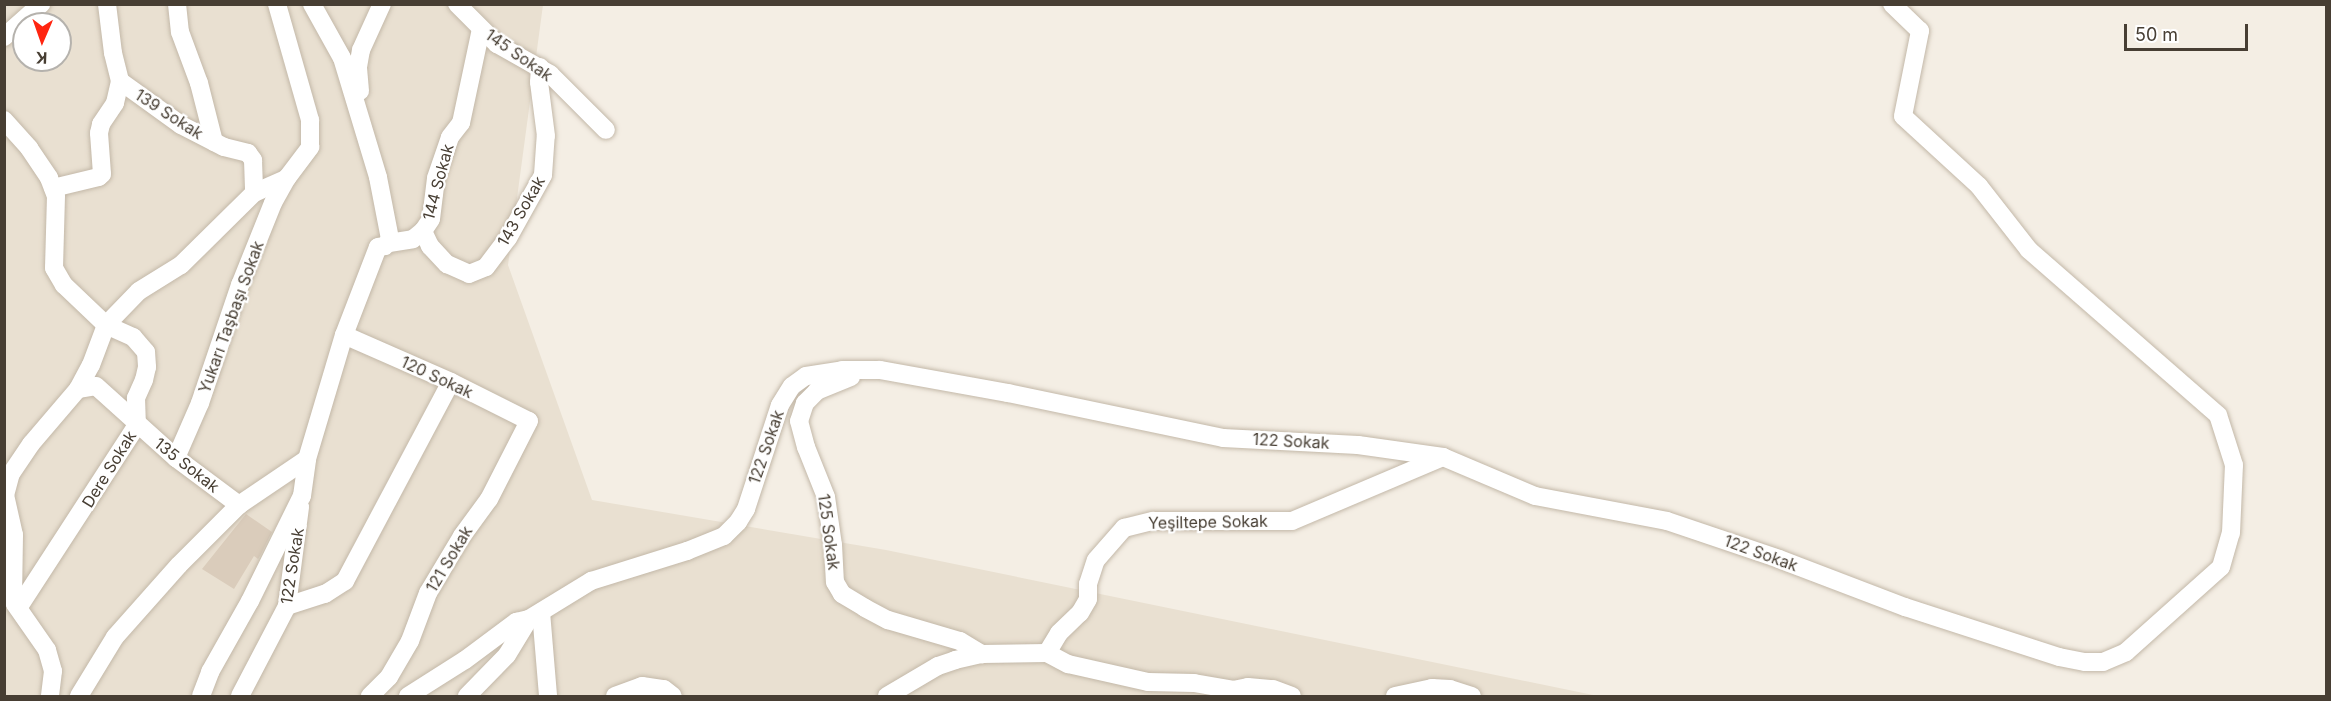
<!DOCTYPE html>
<meta charset="utf-8">
<style>
body{margin:0}
#map{position:relative;width:2331px;height:701px;overflow:hidden;background:#f4eee4;font-family:Inter,sans-serif}
div>[style]{position:absolute}
[style*='--x']{left:calc(var(--x)*1px);top:calc(var(--y)*1px);width:calc(var(--w)*1px);rotate:calc(var(--a)*1deg)}
.residential>*{inset:0;background:#e9e0d1}
.building>*{inset:0;background:#daccbb}
.roads{filter:drop-shadow(0 0 2px #c3b8a8) drop-shadow(0 0 2px #c3b8a8)}
.minor>*{height:18px;margin:-9px;padding:0 9px;transform-origin:9px;border-radius:9px;background:#fff}
span{translate:-50% -50%;white-space:nowrap;text-align:center;line-height:1.15;-webkit-text-stroke:4.5px #fff;paint-order:stroke}
.street-label{font-size:16px;color:#473e33}
.frame{position:absolute;inset:0;border:6px solid #473e33;pointer-events:none}
.north{position:absolute;left:12px;top:12px;width:60px;height:60px;box-sizing:border-box;background:#fff;border:2px solid #b5b2ad;border-radius:50%;rotate:182deg;font-size:16px;font-weight:700;line-height:24px;text-align:center;color:#473e33}
.north::after{content:'';display:block;margin:auto;width:21px;height:27px;background:#ff2510;clip-path:polygon(50% 0,100% 100%,50% 72%,0 100%)}
.scale{position:absolute;left:2124px;top:24px;width:124px;height:27px;box-sizing:border-box;border:3px solid #473e33;border-top:0;padding-left:8px;font-size:18px;line-height:21px;white-space:nowrap;color:#473e33;-webkit-text-stroke:4px #fff;paint-order:stroke}
</style>
<div id="map">
<div class="residential">
<div style="clip-path:polygon(evenodd,4px 5px,543px 5px,508px 265px,592px 500px,886px 550px,1598px 696px,5px 696px,4px 5px,24px 24px,60px 24px,60px 60px,24px 60px,24px 24px)"></div>
</div>
<div class="building">
<div style="clip-path:polygon(246px 514px,272px 532px,260px 556px,258px 559px,254px 556px,234px 589px,202px 569px)"></div>
</div>
<div class="roads">
<div class="minor">
<div style="--x:177;--y:4;--w:28;--a:84"></div>
<div style="--x:180;--y:32;--w:54;--a:69.6"></div>
<div style="--x:199;--y:83;--w:61;--a:75.7"></div>
<div style="--x:457;--y:4;--w:57;--a:45"></div>
<div style="--x:497;--y:44;--w:61;--a:29.5"></div>
<div style="--x:550;--y:74;--w:79;--a:45"></div>
<div style="--x:4;--y:37;--w:50;--a:-41.7"></div>
<div style="--x:120;--y:81;--w:75;--a:35.8"></div>
<div style="--x:181;--y:125;--w:48;--a:27.1"></div>
<div style="--x:224;--y:147;--w:25;--a:14"></div>
<div style="--x:248;--y:153;--w:9;--a:54"></div>
<div style="--x:253;--y:160;--w:33;--a:88"></div>
<div style="--x:360;--y:91;--w:24;--a:-95"></div>
<div style="--x:358;--y:67;--w:17;--a:-80"></div>
<div style="--x:361;--y:50;--w:51;--a:-65.5"></div>
<div style="--x:4;--y:120;--w:38;--a:48"></div>
<div style="--x:29;--y:148;--w:36;--a:56"></div>
<div style="--x:49;--y:178;--w:19;--a:69"></div>
<div style="--x:56;--y:196;--w:72;--a:91.6"></div>
<div style="--x:54;--y:268;--w:20;--a:60"></div>
<div style="--x:64;--y:285;--w:58;--a:43.6"></div>
<div style="--x:106;--y:325;--w:30;--a:24"></div>
<div style="--x:133;--y:337;--w:20;--a:49"></div>
<div style="--x:146;--y:352;--w:15;--a:86"></div>
<div style="--x:147;--y:367;--w:13;--a:103"></div>
<div style="--x:144;--y:380;--w:20;--a:114"></div>
<div style="--x:136;--y:398;--w:27;--a:88"></div>
<div style="--x:137;--y:425;--w:218;--a:123"></div>
<div style="--x:53;--y:188;--w:47;--a:-13.4"></div>
<div style="--x:99;--y:177;--w:4;--a:-45"></div>
<div style="--x:102;--y:174;--w:41;--a:-94.2"></div>
<div style="--x:99;--y:133;--w:9;--a:-77"></div>
<div style="--x:101;--y:124;--w:25;--a:-56"></div>
<div style="--x:115;--y:103;--w:23;--a:-77"></div>
<div style="--x:120;--y:81;--w:29;--a:-104"></div>
<div style="--x:113;--y:53;--w:49;--a:-97"></div>
<div style="--x:423;--y:231;--w:17;--a:65"></div>
<div style="--x:430;--y:246;--w:25;--a:47"></div>
<div style="--x:447;--y:264;--w:24;--a:24"></div>
<div style="--x:469;--y:274;--w:18;--a:-22"></div>
<div style="--x:486;--y:267;--w:36;--a:-53"></div>
<div style="--x:508;--y:238;--w:72;--a:-60.9"></div>
<div style="--x:543;--y:175;--w:39;--a:-86"></div>
<div style="--x:546;--y:136;--w:54;--a:-97.4"></div>
<div style="--x:539;--y:82;--w:15;--a:-86"></div>
<div style="--x:389;--y:243;--w:24;--a:-9"></div>
<div style="--x:413;--y:239;--w:13;--a:-39"></div>
<div style="--x:423;--y:231;--w:14;--a:-56"></div>
<div style="--x:431;--y:219;--w:41;--a:-83"></div>
<div style="--x:436;--y:178;--w:43;--a:-71.1"></div>
<div style="--x:450;--y:137;--w:18;--a:-52"></div>
<div style="--x:461;--y:123;--w:96;--a:-78"></div>
<div style="--x:344;--y:335;--w:117;--a:23.7"></div>
<div style="--x:451;--y:382;--w:87;--a:26.6"></div>
<div style="--x:529;--y:421;--w:88;--a:117.1"></div>
<div style="--x:489;--y:499;--w:46;--a:126.1"></div>
<div style="--x:462;--y:536;--w:66;--a:120.8"></div>
<div style="--x:428;--y:593;--w:51;--a:110.6"></div>
<div style="--x:410;--y:641;--w:42;--a:120.3"></div>
<div style="--x:389;--y:677;--w:27;--a:135"></div>
<div style="--x:851;--y:377;--w:37;--a:158"></div>
<div style="--x:817;--y:391;--w:17;--a:135"></div>
<div style="--x:805;--y:403;--w:19;--a:108"></div>
<div style="--x:799;--y:421;--w:27;--a:75"></div>
<div style="--x:806;--y:447;--w:54;--a:68.2"></div>
<div style="--x:826;--y:497;--w:49;--a:81.7"></div>
<div style="--x:833;--y:545;--w:37;--a:87"></div>
<div style="--x:835;--y:582;--w:14;--a:60"></div>
<div style="--x:842;--y:594;--w:27;--a:31"></div>
<div style="--x:865;--y:608;--w:26;--a:28"></div>
<div style="--x:888;--y:620;--w:75;--a:16.3"></div>
<div style="--x:960;--y:641;--w:26;--a:31"></div>
<div style="--x:78;--y:389;--w:18;--a:-9"></div>
<div style="--x:96;--y:386;--w:108;--a:42"></div>
<div style="--x:176;--y:458;--w:79;--a:36.7"></div>
<div style="--x:176;--y:458;--w:60;--a:-66.4"></div>
<div style="--x:200;--y:403;--w:125;--a:-71.3"></div>
<div style="--x:240;--y:285;--w:88;--a:-68.1"></div>
<div style="--x:273;--y:203;--w:29;--a:-61"></div>
<div style="--x:11;--y:473;--w:23;--a:105"></div>
<div style="--x:5;--y:495;--w:41;--a:77.3"></div>
<div style="--x:14;--y:535;--w:62;--a:90.9"></div>
<div style="--x:13;--y:597;--w:7;--a:74"></div>
<div style="--x:15;--y:604;--w:56;--a:55.2"></div>
<div style="--x:47;--y:650;--w:22;--a:74"></div>
<div style="--x:53;--y:671;--w:25;--a:97"></div>
<div style="--x:4;--y:484;--w:48;--a:-56"></div>
<div style="--x:31;--y:444;--w:72;--a:-49.5"></div>
<div style="--x:78;--y:389;--w:27;--a:-62"></div>
<div style="--x:91;--y:365;--w:43;--a:-69.4"></div>
<div style="--x:106;--y:325;--w:47;--a:-45.9"></div>
<div style="--x:139;--y:291;--w:49;--a:-31.8"></div>
<div style="--x:181;--y:265;--w:103;--a:-44.6"></div>
<div style="--x:254;--y:193;--w:36;--a:-24"></div>
<div style="--x:287;--y:178;--w:39;--a:-53"></div>
<div style="--x:310;--y:147;--w:27;--a:-90"></div>
<div style="--x:310;--y:120;--w:121;--a:-105.9"></div>
<div style="--x:287;--y:606;--w:40;--a:-18"></div>
<div style="--x:325;--y:594;--w:24;--a:-33"></div>
<div style="--x:345;--y:581;--w:225;--a:-62"></div>
<div style="--x:541;--y:612;--w:84;--a:85.2"></div>
<div style="--x:1047;--y:653;--w:23;--a:-59"></div>
<div style="--x:1059;--y:633;--w:29;--a:-44"></div>
<div style="--x:1080;--y:613;--w:16;--a:-60"></div>
<div style="--x:1088;--y:599;--w:15;--a:-90"></div>
<div style="--x:1088;--y:584;--w:25;--a:-72"></div>
<div style="--x:1096;--y:560;--w:43;--a:-48.8"></div>
<div style="--x:1124;--y:528;--w:30;--a:-14"></div>
<div style="--x:1153;--y:521;--w:139;--a:0"></div>
<div style="--x:1292;--y:521;--w:164;--a:-23"></div>
<div style="--x:1047;--y:653;--w:24;--a:28"></div>
<div style="--x:1068;--y:664;--w:82;--a:12.7"></div>
<div style="--x:1148;--y:682;--w:46;--a:1.2"></div>
<div style="--x:1194;--y:683;--w:40;--a:10"></div>
<div style="--x:1233;--y:690;--w:15;--a:-11"></div>
<div style="--x:1248;--y:687;--w:25;--a:5"></div>
<div style="--x:1273;--y:689;--w:20;--a:20"></div>
<div style="--x:79;--y:696;--w:69;--a:-58.6"></div>
<div style="--x:115;--y:637;--w:96;--a:-48.4"></div>
<div style="--x:179;--y:565;--w:85;--a:-45"></div>
<div style="--x:239;--y:505;--w:82;--a:-34.1"></div>
<div style="--x:201;--y:696;--w:26;--a:-69"></div>
<div style="--x:210;--y:672;--w:81;--a:-60.6"></div>
<div style="--x:250;--y:601;--w:117;--a:-63.7"></div>
<div style="--x:302;--y:496;--w:37;--a:-82"></div>
<div style="--x:307;--y:459;--w:129;--a:-73.4"></div>
<div style="--x:344;--y:335;--w:94;--a:-68.9"></div>
<div style="--x:378;--y:247;--w:7;--a:-8"></div>
<div style="--x:385;--y:246;--w:9;--a:-54"></div>
<div style="--x:390;--y:239;--w:63;--a:-101"></div>
<div style="--x:378;--y:177;--w:124;--a:-106.8"></div>
<div style="--x:342;--y:58;--w:62;--a:-119.1"></div>
<div style="--x:240;--y:696;--w:102;--a:-62.4"></div>
<div style="--x:287;--y:606;--w:100;--a:-82.5"></div>
<div style="--x:408;--y:696;--w:67;--a:-32.3"></div>
<div style="--x:465;--y:660;--w:64;--a:-36.7"></div>
<div style="--x:516;--y:622;--w:13;--a:-13"></div>
<div style="--x:529;--y:619;--w:73;--a:-31.5"></div>
<div style="--x:591;--y:581;--w:101;--a:-17.4"></div>
<div style="--x:687;--y:551;--w:40;--a:-22"></div>
<div style="--x:724;--y:536;--w:20;--a:-45"></div>
<div style="--x:738;--y:522;--w:15;--a:-58"></div>
<div style="--x:746;--y:509;--w:109;--a:-71.9"></div>
<div style="--x:780;--y:405;--w:22;--a:-58"></div>
<div style="--x:792;--y:386;--w:17;--a:-36"></div>
<div style="--x:806;--y:376;--w:36;--a:-9"></div>
<div style="--x:842;--y:370;--w:38;--a:0"></div>
<div style="--x:880;--y:370;--w:130;--a:10.2"></div>
<div style="--x:1008;--y:393;--w:220;--a:11.8"></div>
<div style="--x:1223;--y:438;--w:135;--a:3"></div>
<div style="--x:1358;--y:445;--w:86;--a:8"></div>
<div style="--x:1443;--y:457;--w:100;--a:23"></div>
<div style="--x:1535;--y:496;--w:134;--a:10.7"></div>
<div style="--x:1667;--y:521;--w:118;--a:18.7"></div>
<div style="--x:1779;--y:559;--w:135;--a:20.9"></div>
<div style="--x:1905;--y:607;--w:162;--a:18"></div>
<div style="--x:2059;--y:657;--w:26;--a:11"></div>
<div style="--x:2085;--y:662;--w:18;--a:0"></div>
<div style="--x:2103;--y:662;--w:25;--a:-23"></div>
<div style="--x:2126;--y:652;--w:127;--a:-41.8"></div>
<div style="--x:2221;--y:567;--w:35;--a:-74"></div>
<div style="--x:2231;--y:533;--w:68;--a:-87.5"></div>
<div style="--x:2234;--y:465;--w:52;--a:-107.7"></div>
<div style="--x:2218;--y:415;--w:251;--a:-138.9"></div>
<div style="--x:2029;--y:250;--w:81;--a:-128"></div>
<div style="--x:1979;--y:186;--w:103;--a:-137.4"></div>
<div style="--x:1903;--y:116;--w:87;--a:-78.7"></div>
<div style="--x:1920;--y:31;--w:39;--a:-136"></div>
<div style="--x:467;--y:696;--w:57;--a:-45.7"></div>
<div style="--x:507;--y:655;--w:42;--a:-58.6"></div>
<div style="--x:615;--y:696;--w:29;--a:-20"></div>
<div style="--x:642;--y:686;--w:22;--a:8"></div>
<div style="--x:664;--y:689;--w:11;--a:38"></div>
<div style="--x:887;--y:696;--w:59;--a:-30.5"></div>
<div style="--x:938;--y:666;--w:18;--a:-19"></div>
<div style="--x:955;--y:660;--w:28;--a:-13"></div>
<div style="--x:982;--y:654;--w:65;--a:-0.9"></div>
<div style="--x:1395;--y:696;--w:38;--a:-12"></div>
<div style="--x:1432;--y:688;--w:18;--a:3"></div>
<div style="--x:1450;--y:689;--w:23;--a:18"></div>
</div>
</div>
<div class="street-label">
<span style="left:519px;top:55px;rotate:35deg">145 Sokak</span>
<span style="left:169px;top:114px;rotate:33deg">139 Sokak</span>
<span style="left:438px;top:182px;rotate:-75deg">144 Sokak</span>
<span style="left:521px;top:211px;rotate:-60deg">143 Sokak</span>
<span style="left:231px;top:317px;rotate:-70deg">Yukarı Taşbaşı Sokak</span>
<span style="left:437px;top:377px;rotate:25deg">120 Sokak</span>
<span style="left:1291px;top:441px;rotate:3deg">122 Sokak</span>
<span style="left:766px;top:447px;rotate:-71deg">122 Sokak</span>
<span style="left:187px;top:465px;rotate:38deg">135 Sokak</span>
<span style="left:109px;top:469px;rotate:-58deg">Dere Sokak</span>
<span style="left:1208px;top:522px;rotate:-1deg">Yeşiltepe Sokak</span>
<span style="left:829px;top:532px;rotate:82deg">125 Sokak</span>
<span style="left:1761px;top:553px;rotate:20deg">122 Sokak</span>
<span style="left:449px;top:559px;rotate:-59deg">121 Sokak</span>
<span style="left:292px;top:566px;rotate:-81deg">122 Sokak</span>
</div>
<div class="frame"></div>
<div class="north">K</div>
<div class="scale">50 m</div>
</div>
